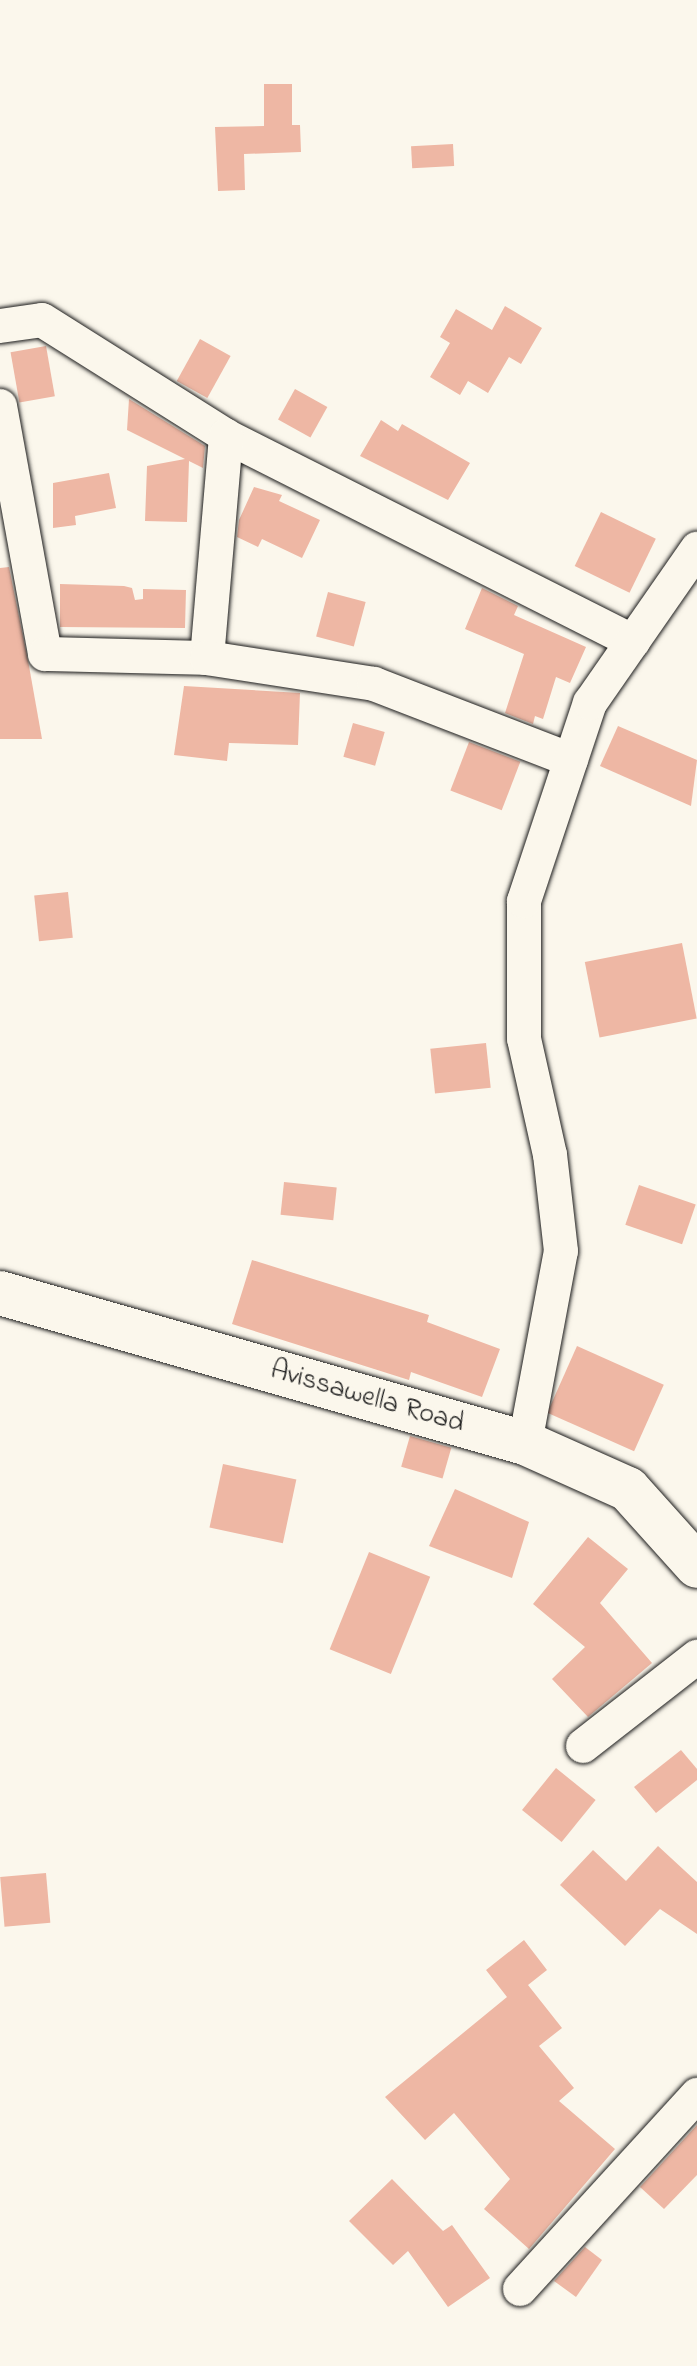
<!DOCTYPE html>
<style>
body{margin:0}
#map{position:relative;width:697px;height:2366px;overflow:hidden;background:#fbf7ec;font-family:"Indie Flower",sans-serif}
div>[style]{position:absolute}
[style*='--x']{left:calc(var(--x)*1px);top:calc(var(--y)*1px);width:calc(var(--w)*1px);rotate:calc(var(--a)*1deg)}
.building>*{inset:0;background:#eeb7a4;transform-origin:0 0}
.roads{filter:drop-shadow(0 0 2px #1c1c1c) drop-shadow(0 0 2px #1c1c1c)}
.street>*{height:34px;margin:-17px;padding:0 17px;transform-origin:17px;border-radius:17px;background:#fbf7ec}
.primary>*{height:44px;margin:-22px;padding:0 22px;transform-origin:22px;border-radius:22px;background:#fbf7ec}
span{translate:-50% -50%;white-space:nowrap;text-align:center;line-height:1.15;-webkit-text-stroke:6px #fbf7ec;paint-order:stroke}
.street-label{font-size:28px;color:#1c1c1c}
</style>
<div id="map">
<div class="building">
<div style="clip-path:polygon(264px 84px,292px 84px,292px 125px,300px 125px,301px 152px,244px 154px,245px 190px,218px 191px,215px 127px,264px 126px)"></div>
<div style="left:453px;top:144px;width:22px;height:42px;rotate:87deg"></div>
<div style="clip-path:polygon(505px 306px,542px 328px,521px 364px,509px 357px,488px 393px,468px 381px,460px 395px,430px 377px,450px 343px,440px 337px,456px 309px,492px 330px)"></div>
<div style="left:200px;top:339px;width:35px;height:48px;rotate:29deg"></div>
<div style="left:46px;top:346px;width:51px;height:36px;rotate:80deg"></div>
<div style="left:295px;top:389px;width:37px;height:35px;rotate:29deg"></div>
<div style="clip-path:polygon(129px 399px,205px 446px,203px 468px,189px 461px,187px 522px,145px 521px,147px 466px,185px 459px,127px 430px)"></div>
<div style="clip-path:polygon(381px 420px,398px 431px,402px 424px,470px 463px,448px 500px,360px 456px)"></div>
<div style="clip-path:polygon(109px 473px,116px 508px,75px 516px,76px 525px,53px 528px,53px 483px)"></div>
<div style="clip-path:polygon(254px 487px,282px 495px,279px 501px,320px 520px,302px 558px,262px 539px,258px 547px,237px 537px,239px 520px)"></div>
<div style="left:601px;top:512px;width:61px;height:60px;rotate:26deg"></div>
<div style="clip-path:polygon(9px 567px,29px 666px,42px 739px,0 739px,0 568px)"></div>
<div style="clip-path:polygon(60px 584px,124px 586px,132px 588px,135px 600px,143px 599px,143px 589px,186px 590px,185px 628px,60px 627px)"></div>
<div style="clip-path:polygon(482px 588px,518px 606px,514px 615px,586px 647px,570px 683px,556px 677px,543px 719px,535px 716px,533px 724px,505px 713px,524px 654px,465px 629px)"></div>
<div style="left:328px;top:592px;width:39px;height:46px;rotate:15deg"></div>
<div style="clip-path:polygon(184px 686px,300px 693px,298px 745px,229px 743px,227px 761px,174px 755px)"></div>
<div style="left:353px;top:723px;width:33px;height:35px;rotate:16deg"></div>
<div style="clip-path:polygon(618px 726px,697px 760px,691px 806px,600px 766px)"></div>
<div style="left:469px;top:742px;width:55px;height:52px;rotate:21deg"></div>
<div style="left:68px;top:892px;width:46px;height:34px;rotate:84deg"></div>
<div style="left:682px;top:943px;width:77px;height:99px;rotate:79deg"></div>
<div style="left:486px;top:1043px;width:45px;height:56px;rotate:84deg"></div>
<div style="left:284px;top:1182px;width:53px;height:33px;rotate:6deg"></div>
<div style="left:639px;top:1185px;width:60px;height:42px;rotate:19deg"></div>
<div style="clip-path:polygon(252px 1260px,429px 1315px,427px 1322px,500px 1349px,482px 1397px,411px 1372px,409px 1380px,232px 1324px)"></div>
<div style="left:577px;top:1346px;width:95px;height:73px;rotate:24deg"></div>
<div style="left:410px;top:1436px;width:43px;height:32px;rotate:16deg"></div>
<div style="left:223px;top:1464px;width:75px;height:65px;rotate:12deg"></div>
<div style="clip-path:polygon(455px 1489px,529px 1522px,512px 1578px,429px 1546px)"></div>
<div style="clip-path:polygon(588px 1537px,628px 1569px,600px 1603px,652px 1663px,588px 1717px,552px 1679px,585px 1647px,533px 1604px)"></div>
<div style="left:369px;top:1552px;width:66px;height:105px;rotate:22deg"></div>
<div style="clip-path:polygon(681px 1750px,697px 1769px,697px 1780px,656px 1813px,634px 1787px)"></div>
<div style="left:556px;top:1768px;width:51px;height:54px;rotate:39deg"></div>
<div style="clip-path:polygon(658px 1846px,697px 1882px,697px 1934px,660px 1909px,625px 1946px,560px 1885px,593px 1850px,626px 1881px)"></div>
<div style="left:46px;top:1873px;width:50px;height:46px;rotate:85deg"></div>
<div style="clip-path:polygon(524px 1940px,547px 1970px,528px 1985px,562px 2028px,539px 2046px,574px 2088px,559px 2101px,615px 2149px,529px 2249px,484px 2209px,510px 2179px,454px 2113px,425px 2140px,385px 2097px,507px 1997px,486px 1970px)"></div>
<div style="clip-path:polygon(697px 2125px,697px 2175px,664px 2209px,640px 2187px)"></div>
<div style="clip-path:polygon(392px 2179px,443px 2231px,452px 2225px,490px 2278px,448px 2307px,408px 2251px,393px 2265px,349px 2221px)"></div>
<div style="clip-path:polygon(585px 2247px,602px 2260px,576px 2297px,554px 2281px)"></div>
</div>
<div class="roads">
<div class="street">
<div style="--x:0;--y:326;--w:42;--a:-8.1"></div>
<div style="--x:42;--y:320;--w:218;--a:32.2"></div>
<div style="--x:226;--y:436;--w:456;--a:26.8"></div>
<div style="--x:0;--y:406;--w:252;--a:79.7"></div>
<div style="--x:45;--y:654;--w:162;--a:1.4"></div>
<div style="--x:207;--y:658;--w:223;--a:-85.1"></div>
<div style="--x:207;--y:658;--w:169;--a:8.8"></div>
<div style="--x:374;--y:684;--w:211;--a:21.1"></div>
<div style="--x:525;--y:1443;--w:195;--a:-79.4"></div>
<div style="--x:561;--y:1251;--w:97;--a:-96.5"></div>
<div style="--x:550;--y:1155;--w:119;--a:-102.6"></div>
<div style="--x:524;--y:1039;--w:138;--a:-90"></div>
<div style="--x:524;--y:901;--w:209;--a:-71.6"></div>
<div style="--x:590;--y:703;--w:188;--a:-55.2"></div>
<div style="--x:583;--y:1746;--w:145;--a:-38"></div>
<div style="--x:520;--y:2289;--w:263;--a:-47.6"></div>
</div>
<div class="primary">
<div style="--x:0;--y:1293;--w:546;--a:15.95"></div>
<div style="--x:525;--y:1443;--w:113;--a:24.1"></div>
<div style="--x:628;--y:1489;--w:103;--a:48.1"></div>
</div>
</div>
<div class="street-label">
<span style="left:367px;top:1398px;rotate:16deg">Avissawella Road</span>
</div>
</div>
